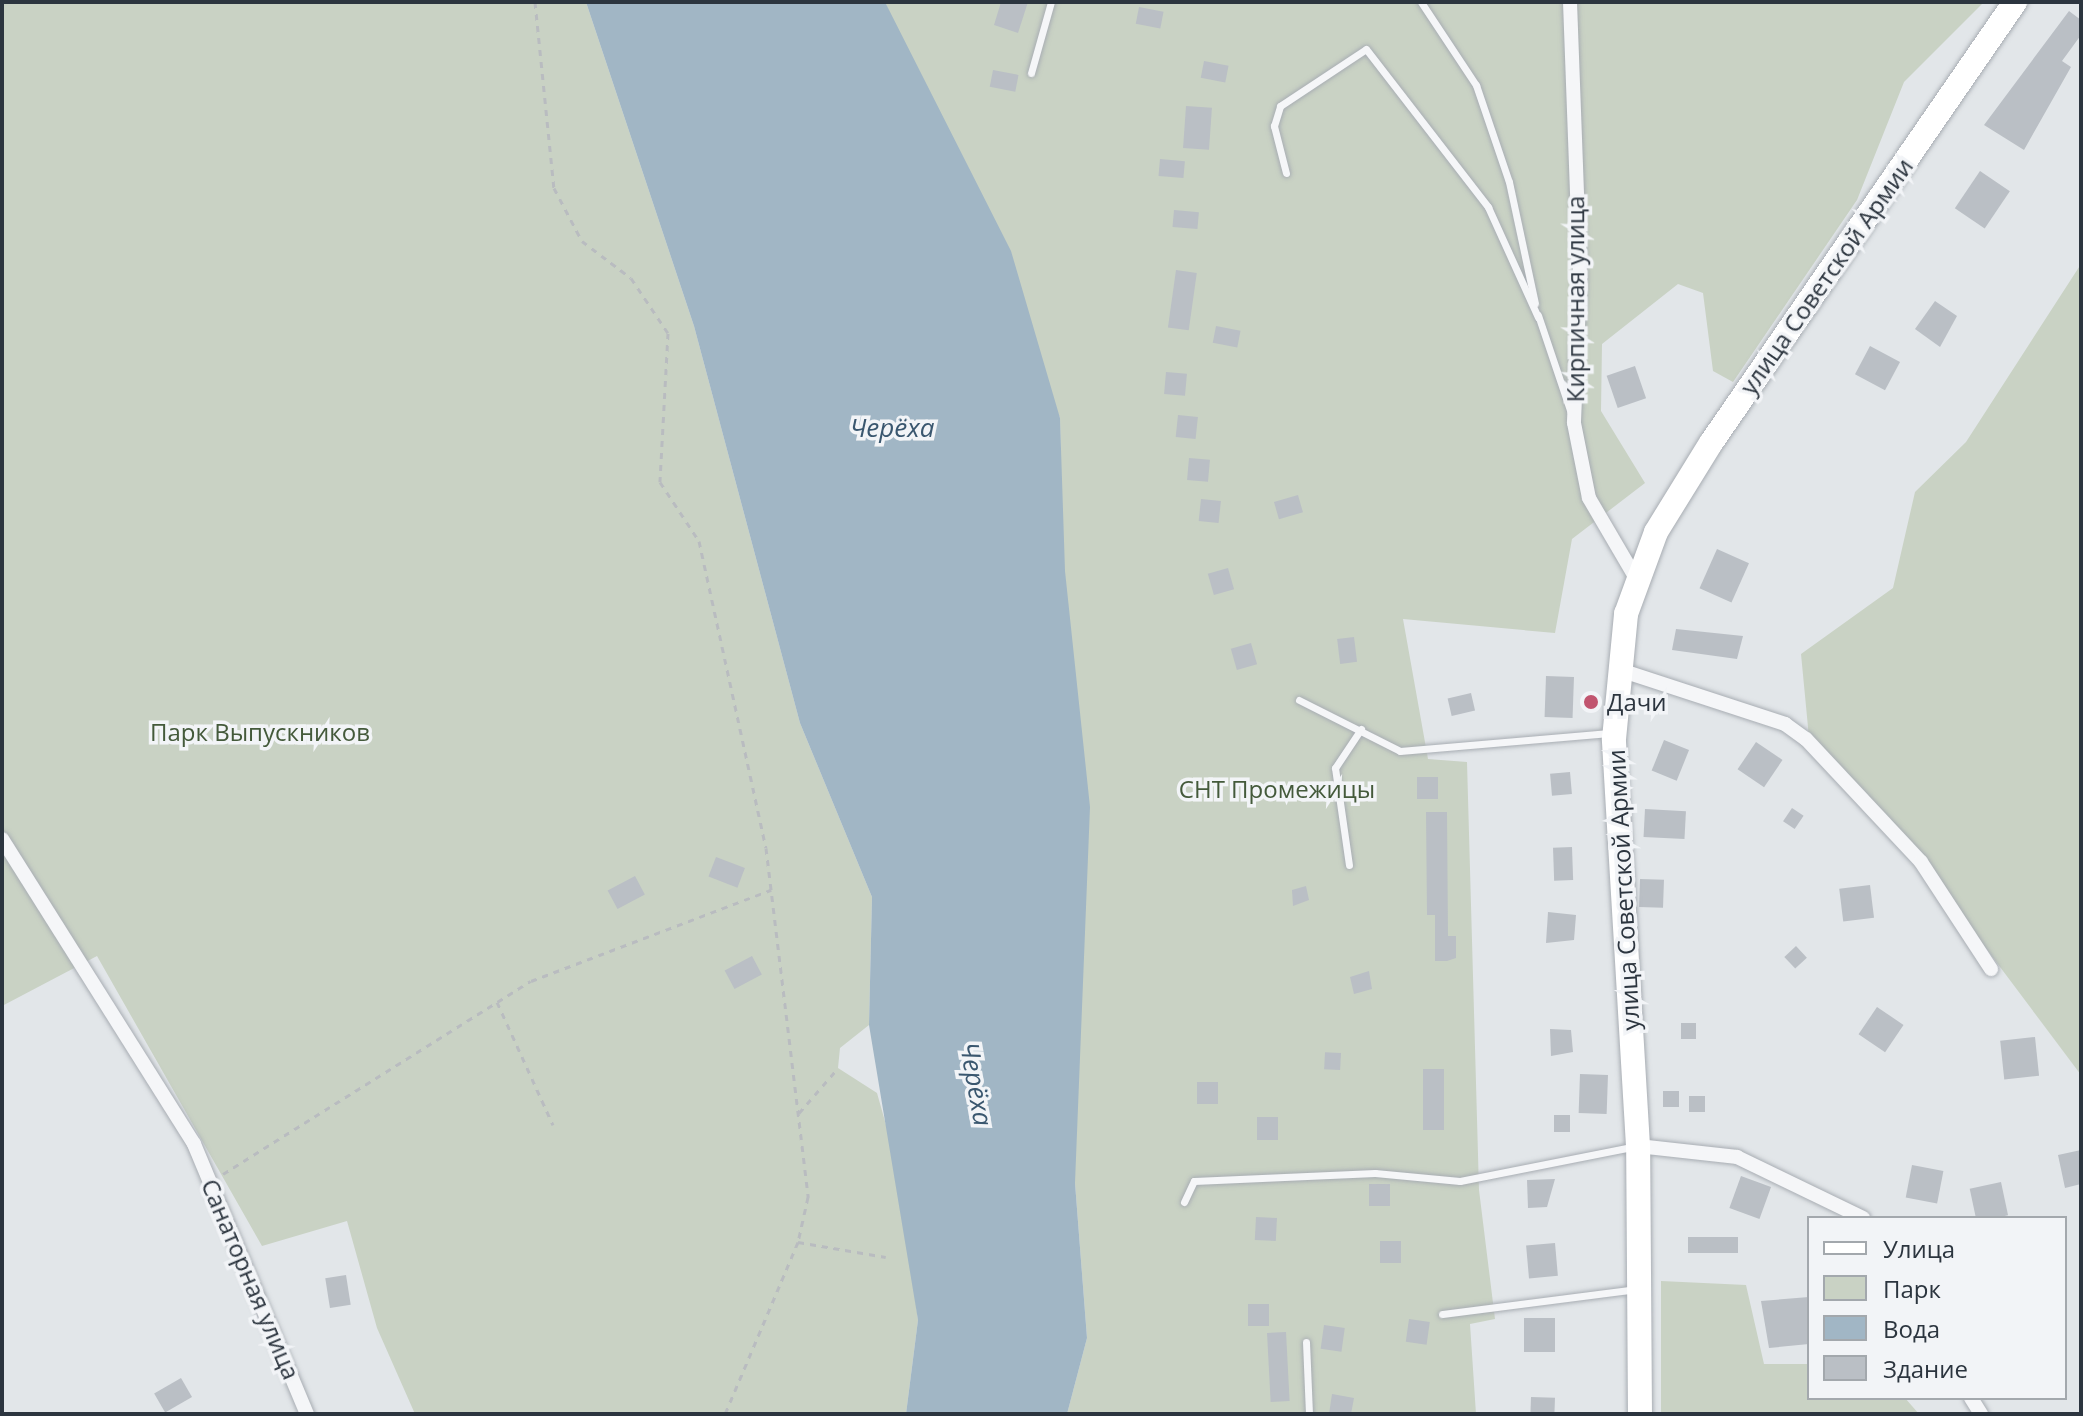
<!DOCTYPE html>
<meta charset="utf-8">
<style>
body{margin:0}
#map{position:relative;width:2083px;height:1416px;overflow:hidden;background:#e2e6e9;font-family:"Open Sans",sans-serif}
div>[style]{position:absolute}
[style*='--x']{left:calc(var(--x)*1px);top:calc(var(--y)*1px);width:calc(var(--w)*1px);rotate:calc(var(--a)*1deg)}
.green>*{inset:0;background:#c9d2c4}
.water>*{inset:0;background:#a1b6c5}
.building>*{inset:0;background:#babfc5;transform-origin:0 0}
.path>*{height:3px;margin-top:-1.5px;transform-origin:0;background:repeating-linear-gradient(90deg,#b9bcc0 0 6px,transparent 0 12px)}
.roads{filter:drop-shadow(0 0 2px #a8adb3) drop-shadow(0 0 2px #a8adb3)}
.lane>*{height:7px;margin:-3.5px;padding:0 3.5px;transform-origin:3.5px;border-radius:3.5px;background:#f5f6f8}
.street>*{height:14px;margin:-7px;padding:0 7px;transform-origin:7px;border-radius:7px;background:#f5f6f8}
.primary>*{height:24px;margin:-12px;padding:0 12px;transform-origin:12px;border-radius:12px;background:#fff}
.dots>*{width:22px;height:22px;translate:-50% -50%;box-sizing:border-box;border:4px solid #f2f4f7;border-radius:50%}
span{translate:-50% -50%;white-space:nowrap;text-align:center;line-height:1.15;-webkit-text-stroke:7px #f2f4f7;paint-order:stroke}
.street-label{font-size:24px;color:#2c353f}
.poi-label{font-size:24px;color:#2c353f}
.left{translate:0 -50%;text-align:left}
.park-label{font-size:24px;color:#445a3b}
.water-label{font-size:26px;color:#3a576f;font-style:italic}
.frame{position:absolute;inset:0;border:4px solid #2c353f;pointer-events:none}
.legend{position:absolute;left:1807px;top:1216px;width:260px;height:184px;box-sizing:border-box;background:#f2f4f7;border:2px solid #a3a8ad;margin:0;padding:10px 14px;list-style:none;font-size:24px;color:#2c353f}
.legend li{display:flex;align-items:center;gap:16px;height:40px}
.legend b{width:40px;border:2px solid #a3a8ad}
</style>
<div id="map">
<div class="green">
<div style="clip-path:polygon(2px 2px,586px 2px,694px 326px,800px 723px,872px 897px,869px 1025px,840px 1048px,838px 1068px,877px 1093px,899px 1171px,918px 1320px,906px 1414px,415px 1414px,377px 1328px,347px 1221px,262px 1246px,97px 956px,2px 1006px)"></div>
<div style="clip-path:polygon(885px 2px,1984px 2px,1904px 82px,1857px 200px,1733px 382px,1713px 371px,1703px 293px,1678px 284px,1602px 344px,1601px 411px,1645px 483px,1572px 539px,1555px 633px,1403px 619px,1428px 759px,1467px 762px,1479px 1190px,1495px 1319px,1470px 1324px,1476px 1414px,1067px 1414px,1087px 1338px,1075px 1183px,1060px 418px)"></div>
<div style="clip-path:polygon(2081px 264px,2081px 1075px,1937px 883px,1810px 748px,1801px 654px,1893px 588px,1915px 492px,1966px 442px)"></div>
<div style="clip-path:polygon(1661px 1281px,1746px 1285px,1764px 1364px,1809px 1364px,1809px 1398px,1905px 1398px,1919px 1414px,1661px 1414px)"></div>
</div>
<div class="water">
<div style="clip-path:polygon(586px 2px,885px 2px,1011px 251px,1060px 418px,1065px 571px,1090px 807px,1075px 1183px,1087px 1338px,1067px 1414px,906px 1414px,918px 1320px,869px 1025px,872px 897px,800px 723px,694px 326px)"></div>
</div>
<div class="building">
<div style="clip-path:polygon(1001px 2px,1028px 2px,1018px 33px,994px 25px)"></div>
<div style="left:1139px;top:7px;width:25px;height:17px;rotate:11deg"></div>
<div style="clip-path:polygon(2069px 11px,2081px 20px,2081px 35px,2062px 61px,2071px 67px,2024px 150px,1984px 125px)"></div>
<div style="left:1204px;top:61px;width:25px;height:17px;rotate:11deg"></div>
<div style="left:993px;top:70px;width:26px;height:17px;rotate:11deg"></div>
<div style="left:1186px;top:106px;width:26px;height:42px;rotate:4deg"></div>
<div style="left:1160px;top:159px;width:25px;height:17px;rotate:5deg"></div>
<div style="left:1980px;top:171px;width:36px;height:45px;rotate:34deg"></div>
<div style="left:1174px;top:210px;width:25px;height:17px;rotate:5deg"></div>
<div style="left:1176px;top:270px;width:21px;height:58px;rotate:8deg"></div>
<div style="clip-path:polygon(1935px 301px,1957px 316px,1940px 347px,1915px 329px)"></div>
<div style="left:1216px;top:326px;width:25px;height:17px;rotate:11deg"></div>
<div style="left:1870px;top:346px;width:34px;height:32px;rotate:28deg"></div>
<div style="left:1635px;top:366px;width:34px;height:30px;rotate:71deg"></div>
<div style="left:1166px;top:372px;width:21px;height:22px;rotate:5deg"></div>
<div style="left:1178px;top:415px;width:20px;height:22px;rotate:6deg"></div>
<div style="left:1189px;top:458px;width:21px;height:22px;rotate:5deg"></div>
<div style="left:1298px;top:495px;width:18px;height:25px;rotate:74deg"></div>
<div style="left:1201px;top:499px;width:20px;height:22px;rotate:6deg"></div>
<div style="left:1717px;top:549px;width:35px;height:43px;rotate:24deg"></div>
<div style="left:1228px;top:568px;width:22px;height:21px;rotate:74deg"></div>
<div style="clip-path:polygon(1676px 629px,1743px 636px,1737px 659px,1672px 650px)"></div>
<div style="left:1354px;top:637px;width:25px;height:17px;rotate:83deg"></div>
<div style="left:1251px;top:643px;width:22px;height:21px;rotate:74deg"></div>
<div style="left:1546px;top:676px;width:28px;height:41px;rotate:2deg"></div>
<div style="left:1471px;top:693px;width:18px;height:24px;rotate:77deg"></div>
<div style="left:1664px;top:740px;width:27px;height:33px;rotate:22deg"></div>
<div style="left:1756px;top:742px;width:32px;height:33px;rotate:34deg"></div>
<div style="left:1570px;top:772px;width:22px;height:20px;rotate:85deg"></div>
<div style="left:1417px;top:777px;width:21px;height:22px"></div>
<div style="left:1792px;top:808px;width:14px;height:16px;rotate:34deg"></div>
<div style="left:1645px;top:809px;width:41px;height:28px;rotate:3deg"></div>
<div style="clip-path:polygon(1426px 812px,1447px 812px,1448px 936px,1456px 936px,1456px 958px,1447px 961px,1435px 961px,1435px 915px,1427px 915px)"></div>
<div style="left:1572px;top:847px;width:33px;height:19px;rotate:88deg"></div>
<div style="left:716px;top:857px;width:31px;height:21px;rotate:21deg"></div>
<div style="left:635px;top:876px;width:21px;height:31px;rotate:62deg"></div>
<div style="left:1640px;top:879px;width:24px;height:28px;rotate:2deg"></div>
<div style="left:1870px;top:885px;width:33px;height:31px;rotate:83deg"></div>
<div style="clip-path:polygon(1306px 886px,1309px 900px,1293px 906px,1292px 890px)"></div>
<div style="clip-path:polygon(1548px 912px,1576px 915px,1574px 940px,1546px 943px)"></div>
<div style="left:1796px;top:946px;width:16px;height:16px;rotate:47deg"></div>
<div style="left:752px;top:956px;width:21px;height:31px;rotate:62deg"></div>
<div style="clip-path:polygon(1369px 971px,1372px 989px,1354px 994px,1350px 977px)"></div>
<div style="left:1877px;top:1007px;width:32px;height:33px;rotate:34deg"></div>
<div style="left:1681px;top:1023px;width:15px;height:16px"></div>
<div style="clip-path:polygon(1550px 1029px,1571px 1030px,1573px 1052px,1551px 1056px)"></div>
<div style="left:2035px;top:1037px;width:39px;height:35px;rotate:84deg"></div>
<div style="left:1341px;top:1053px;width:17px;height:16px;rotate:93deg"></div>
<div style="left:1423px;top:1069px;width:21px;height:61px"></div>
<div style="left:1580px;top:1074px;width:28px;height:39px;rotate:2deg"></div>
<div style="left:1197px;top:1082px;width:21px;height:22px"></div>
<div style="left:1663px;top:1091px;width:16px;height:16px"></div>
<div style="left:1689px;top:1096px;width:16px;height:16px"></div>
<div style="left:1554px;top:1115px;width:16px;height:17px"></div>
<div style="left:1257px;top:1117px;width:21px;height:23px"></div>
<div style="clip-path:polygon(2081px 1150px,2081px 1184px,2065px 1188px,2058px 1155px)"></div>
<div style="left:1912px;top:1165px;width:32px;height:33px;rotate:11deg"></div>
<div style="left:1741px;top:1176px;width:32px;height:34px;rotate:20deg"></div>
<div style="clip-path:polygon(1555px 1179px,1547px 1207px,1528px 1208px,1527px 1180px)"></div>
<div style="left:2001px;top:1182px;width:34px;height:32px;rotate:78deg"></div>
<div style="left:1369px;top:1184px;width:21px;height:22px"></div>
<div style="left:1256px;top:1217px;width:21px;height:23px;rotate:3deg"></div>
<div style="left:1688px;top:1237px;width:50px;height:16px"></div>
<div style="left:1380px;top:1241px;width:21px;height:22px"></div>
<div style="left:1555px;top:1243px;width:33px;height:29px;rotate:85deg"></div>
<div style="left:346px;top:1275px;width:30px;height:21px;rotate:81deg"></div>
<div style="clip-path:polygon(1809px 1297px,1809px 1344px,1769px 1348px,1761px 1301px)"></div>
<div style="left:1248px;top:1304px;width:21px;height:22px"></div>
<div style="left:1524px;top:1318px;width:31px;height:34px"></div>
<div style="left:1409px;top:1319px;width:21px;height:23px;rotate:8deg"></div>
<div style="left:1324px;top:1325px;width:21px;height:24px;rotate:8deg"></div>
<div style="left:1286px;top:1332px;width:69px;height:19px;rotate:87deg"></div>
<div style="left:181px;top:1378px;width:22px;height:31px;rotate:60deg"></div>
<div style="clip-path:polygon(1332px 1394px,1354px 1398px,1351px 1414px,1329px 1414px)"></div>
<div style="left:1531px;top:1397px;width:24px;height:17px;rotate:2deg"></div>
</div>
<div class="path">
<div style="--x:535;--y:2;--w:187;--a:84.2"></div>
<div style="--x:554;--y:188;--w:60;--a:62.2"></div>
<div style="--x:582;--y:241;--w:61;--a:37.1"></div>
<div style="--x:631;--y:278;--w:66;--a:56.1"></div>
<div style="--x:668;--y:333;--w:149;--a:93.1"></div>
<div style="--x:660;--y:482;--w:71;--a:56.5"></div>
<div style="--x:699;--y:541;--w:314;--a:77.7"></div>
<div style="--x:766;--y:848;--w:352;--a:83.1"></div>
<div style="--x:808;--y:1197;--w:46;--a:102.5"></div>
<div style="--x:798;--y:1242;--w:187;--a:113"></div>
<div style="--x:497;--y:1002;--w:135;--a:65.5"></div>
<div style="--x:799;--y:1113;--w:60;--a:-49.1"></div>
<div style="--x:223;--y:1174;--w:363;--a:-32.1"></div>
<div style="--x:531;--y:981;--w:257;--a:-20.8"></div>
<div style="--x:798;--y:1242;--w:89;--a:9.7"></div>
</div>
<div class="roads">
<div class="lane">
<div style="--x:1421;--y:2;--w:100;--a:56.5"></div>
<div style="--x:1476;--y:85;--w:102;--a:71.2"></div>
<div style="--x:1509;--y:182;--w:124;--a:77.9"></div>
<div style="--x:1031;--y:73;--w:74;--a:-74.3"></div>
<div style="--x:1286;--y:173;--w:49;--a:-104.3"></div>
<div style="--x:1274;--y:126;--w:21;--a:-73"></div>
<div style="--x:1280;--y:106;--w:103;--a:-33.5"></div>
<div style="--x:1366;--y:49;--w:200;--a:52.3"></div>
<div style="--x:1488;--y:207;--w:121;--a:65.6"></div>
<div style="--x:1538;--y:315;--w:103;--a:71.4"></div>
<div style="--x:1299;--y:700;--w:113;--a:26.8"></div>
<div style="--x:1400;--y:751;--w:213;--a:-4.9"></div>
<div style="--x:1349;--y:865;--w:98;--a:-98.2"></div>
<div style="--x:1335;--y:768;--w:47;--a:-56.3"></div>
<div style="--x:1184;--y:1202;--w:23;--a:-65"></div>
<div style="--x:1194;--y:1181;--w:181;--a:-2.5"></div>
<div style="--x:1375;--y:1173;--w:85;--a:5.4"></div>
<div style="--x:1460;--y:1181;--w:175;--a:-11.2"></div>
<div style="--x:1442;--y:1314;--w:197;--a:-7.3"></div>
<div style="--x:1306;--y:1342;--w:72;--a:87.6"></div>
</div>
<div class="street">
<div style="--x:1570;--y:2;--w:276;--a:87.9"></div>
<div style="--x:1580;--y:278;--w:145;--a:92.4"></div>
<div style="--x:1574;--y:423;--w:76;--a:78.7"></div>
<div style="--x:1589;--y:498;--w:97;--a:59.7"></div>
<div style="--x:1617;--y:669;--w:177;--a:18.1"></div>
<div style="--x:1785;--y:724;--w:26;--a:36"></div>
<div style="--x:1806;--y:739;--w:168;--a:46.9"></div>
<div style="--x:1921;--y:862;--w:128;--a:56.8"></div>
<div style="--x:2;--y:839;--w:360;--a:57.8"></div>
<div style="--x:194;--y:1144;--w:293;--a:67.3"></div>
<div style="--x:1638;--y:1146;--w:100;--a:6.3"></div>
<div style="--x:1737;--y:1157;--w:140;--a:25.8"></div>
<div style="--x:1971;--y:1398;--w:19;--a:58"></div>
</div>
<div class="primary">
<div style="--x:1640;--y:1414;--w:268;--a:-90.4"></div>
<div style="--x:1638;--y:1146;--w:408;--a:-93.4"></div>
<div style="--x:1614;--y:739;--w:126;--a:-84.5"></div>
<div style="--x:1626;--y:614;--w:87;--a:-69.9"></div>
<div style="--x:1656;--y:532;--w:105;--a:-58.3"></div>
<div style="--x:1711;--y:443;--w:536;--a:-55.42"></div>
</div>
</div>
<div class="dots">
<div style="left:1591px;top:702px;background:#c1556f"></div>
</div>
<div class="street-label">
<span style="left:1826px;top:276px;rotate:-55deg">улица Советской Армии</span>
<span style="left:1575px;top:299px;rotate:-90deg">Кирпичная улица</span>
<span style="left:1623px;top:890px;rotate:-93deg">улица Советской Армии</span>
<span style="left:251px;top:1279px;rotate:67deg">Санаторная улица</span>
</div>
<div class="poi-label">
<span class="left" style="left:1607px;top:702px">Дачи</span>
</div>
<div class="park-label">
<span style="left:260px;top:732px">Парк Выпускников</span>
<span style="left:1277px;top:789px">СНТ Промежицы</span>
</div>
<div class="water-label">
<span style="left:892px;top:428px">Черёха</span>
<span style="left:976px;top:1084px;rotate:80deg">Черёха</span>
</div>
<div class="frame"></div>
<ul class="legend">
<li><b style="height:10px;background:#fff"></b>Улица</li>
<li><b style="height:22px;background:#c9d2c4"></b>Парк</li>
<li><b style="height:22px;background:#a1b6c5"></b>Вода</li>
<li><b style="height:22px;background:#babfc5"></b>Здание</li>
</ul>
</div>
